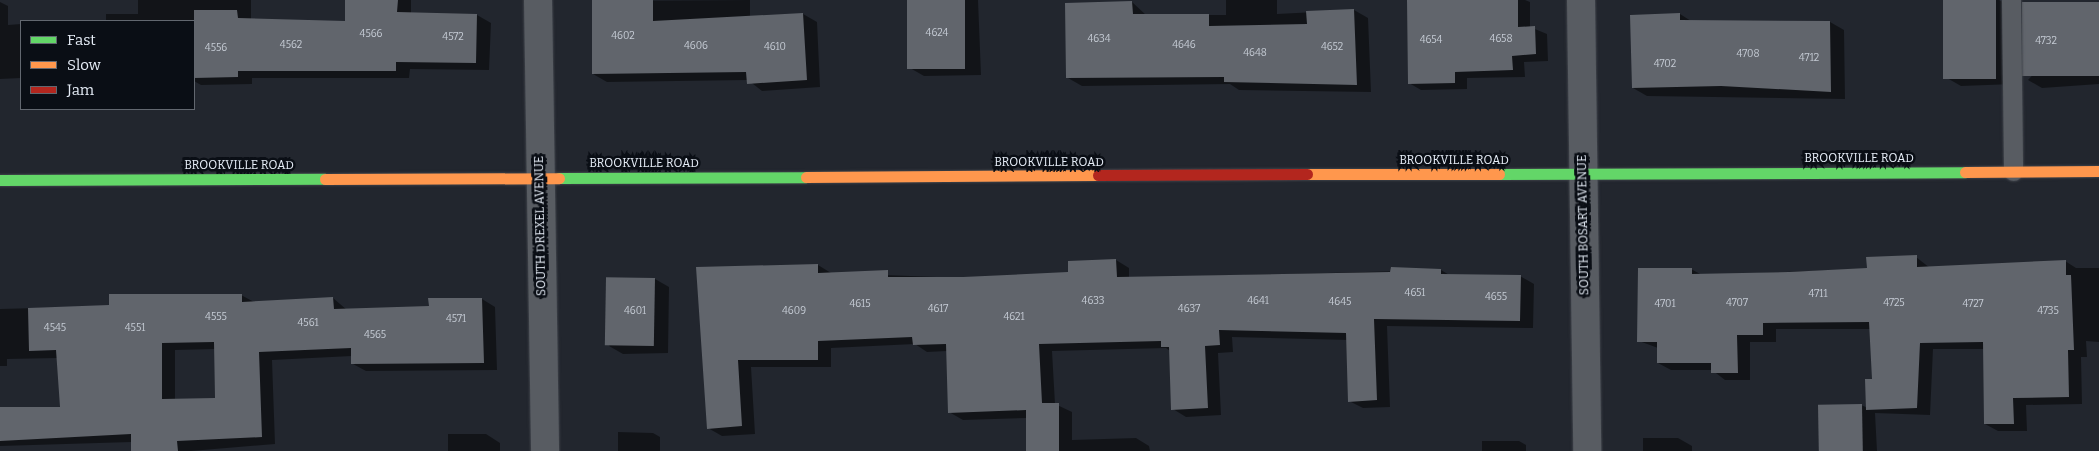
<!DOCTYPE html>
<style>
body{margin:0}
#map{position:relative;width:2099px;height:451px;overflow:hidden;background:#22262e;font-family:Bitter,serif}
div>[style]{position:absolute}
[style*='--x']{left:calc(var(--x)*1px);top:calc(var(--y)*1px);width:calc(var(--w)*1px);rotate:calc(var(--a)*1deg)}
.shadow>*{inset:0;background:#0007}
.building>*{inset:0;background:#61656c;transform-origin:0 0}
.roads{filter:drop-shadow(0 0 1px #40444b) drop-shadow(0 0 1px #40444b)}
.lane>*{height:19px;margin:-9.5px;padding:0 9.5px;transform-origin:9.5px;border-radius:9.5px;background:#585c62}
.street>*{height:28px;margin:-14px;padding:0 14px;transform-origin:14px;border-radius:14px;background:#585c62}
.fast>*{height:11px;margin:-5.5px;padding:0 5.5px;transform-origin:5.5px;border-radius:5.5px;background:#63d668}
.slow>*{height:11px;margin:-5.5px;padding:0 5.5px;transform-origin:5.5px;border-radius:5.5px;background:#ff974d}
.jam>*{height:11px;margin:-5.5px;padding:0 5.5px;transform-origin:5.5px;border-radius:5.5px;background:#b3261e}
span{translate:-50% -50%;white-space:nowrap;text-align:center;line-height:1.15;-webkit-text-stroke:5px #0a0e15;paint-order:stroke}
.number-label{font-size:10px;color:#c5cbd4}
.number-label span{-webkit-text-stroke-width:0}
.street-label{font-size:12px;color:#e6edf7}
.legend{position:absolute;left:20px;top:20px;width:175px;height:90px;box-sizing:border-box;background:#0a0e15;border:1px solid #62676f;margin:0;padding:6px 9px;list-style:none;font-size:15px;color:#e6edf7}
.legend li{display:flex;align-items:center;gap:10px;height:25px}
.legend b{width:25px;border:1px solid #62676f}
</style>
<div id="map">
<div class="shadow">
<div style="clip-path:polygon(138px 0,251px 0,251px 19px,346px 23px,347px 0,411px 0,411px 13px,477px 15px,491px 23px,489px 70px,410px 69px,409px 78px,252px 78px,252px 84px,201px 85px,194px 81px,194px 21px,106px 21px,106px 14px,138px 14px)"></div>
<div style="clip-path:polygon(750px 0,750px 17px,803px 14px,817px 22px,820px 87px,762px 91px,748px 80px,607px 82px,593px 74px,593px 1px)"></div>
<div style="clip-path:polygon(908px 0,978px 0,981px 75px,924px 76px,910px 68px)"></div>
<div style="clip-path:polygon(1226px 0,1277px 0,1277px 14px,1354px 10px,1368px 18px,1371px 92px,1239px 90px,1230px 84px,1082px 86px,1068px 78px,1066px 4px,1132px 2px,1146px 15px,1226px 15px)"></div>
<div style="clip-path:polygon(1408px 0,1525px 0,1530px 2px,1530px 27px,1547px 34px,1548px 61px,1524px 62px,1525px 77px,1467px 78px,1467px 89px,1421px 90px,1409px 83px)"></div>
<div style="clip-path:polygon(1946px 0,1999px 0,2010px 6px,2014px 84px,1961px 86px,1947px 78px)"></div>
<div style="clip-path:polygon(0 2px,8px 6px,8px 25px,21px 24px,21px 78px,0 79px)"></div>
<div style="clip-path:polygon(2099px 3px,2099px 84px,2042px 88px,2028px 80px)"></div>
<div style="clip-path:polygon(1680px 14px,1691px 21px,1830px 22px,1844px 30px,1845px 99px,1647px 96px,1633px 88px)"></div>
<div style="clip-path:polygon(1916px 257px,1930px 268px,2065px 261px,2076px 268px,2099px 268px,2099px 342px,2086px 341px,2087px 357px,2081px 357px,2082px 404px,2026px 405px,2027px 431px,1998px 431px,1985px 424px,1984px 349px,1933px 349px,1930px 415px,1875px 413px,1877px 451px,1821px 451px,1861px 405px,1868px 408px,1873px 380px,1871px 329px,1776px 329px,1776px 342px,1750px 342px,1750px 380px,1725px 380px,1712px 370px,1671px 370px,1658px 363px,1658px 348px,1639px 341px,1691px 269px,1702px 275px,1868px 269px)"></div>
<div style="clip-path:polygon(1116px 260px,1129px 268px,1129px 278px,1441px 270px,1451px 276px,1520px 276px,1534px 284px,1533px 328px,1387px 326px,1390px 407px,1363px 408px,1349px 401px,1348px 340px,1232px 337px,1233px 352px,1218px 353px,1221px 415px,1186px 417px,1173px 409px,1170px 351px,1166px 348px,1052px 351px,1055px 404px,1072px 412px,1072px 440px,1136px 438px,1149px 446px,1150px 451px,1028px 451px,1027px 418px,963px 420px,949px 412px,947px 351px,927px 352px,915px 344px,831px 348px,831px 367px,751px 367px,755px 434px,722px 436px,708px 428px,697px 269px,818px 265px,831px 273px,963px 278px,1069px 273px)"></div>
<div style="clip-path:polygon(655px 279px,669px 287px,668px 353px,623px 354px,609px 346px)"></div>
<div style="clip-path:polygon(evenodd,241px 295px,254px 302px,333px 298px,347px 310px,430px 307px,482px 299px,495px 307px,497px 370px,366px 371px,353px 364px,352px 356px,272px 360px,275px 444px,191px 451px,132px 451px,132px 442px,0 446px,0 408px,61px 408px,58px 358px,7px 359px,7px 366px,0 366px,0 309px,110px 306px,241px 295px,216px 349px,217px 400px,175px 400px,175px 350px,216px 349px)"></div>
<div style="clip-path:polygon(618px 432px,653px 433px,660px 437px,660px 451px,618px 451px)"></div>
<div style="clip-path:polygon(448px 434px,486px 434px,500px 443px,500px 451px,448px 451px)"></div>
<div style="clip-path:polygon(1643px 438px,1678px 438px,1692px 446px,1692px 451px,1643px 451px)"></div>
<div style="clip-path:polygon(1482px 441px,1519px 441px,1526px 445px,1526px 451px,1482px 451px)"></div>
</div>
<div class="building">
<div style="clip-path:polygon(345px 0,398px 0,397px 12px,477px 14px,476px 63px,396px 62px,396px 71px,238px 71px,238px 77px,194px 78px,194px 10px,237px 10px,238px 18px,345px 21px)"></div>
<div style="clip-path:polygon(592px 0,653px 0,653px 21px,803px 13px,807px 80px,747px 84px,746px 72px,592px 74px)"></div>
<div style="left:907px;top:0;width:58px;height:69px"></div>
<div style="clip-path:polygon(1407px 0,1518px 0,1518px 27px,1535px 26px,1536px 54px,1512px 56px,1513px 70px,1455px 72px,1455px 83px,1408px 84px)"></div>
<div style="left:1943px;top:0;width:53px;height:79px"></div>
<div style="clip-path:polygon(1132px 1px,1133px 14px,1209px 14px,1209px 26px,1307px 24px,1306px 11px,1354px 9px,1357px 85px,1224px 82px,1224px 77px,1066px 78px,1065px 3px)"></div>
<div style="left:2099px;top:2px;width:74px;height:77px;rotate:90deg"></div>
<div style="clip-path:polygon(1680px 13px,1680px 20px,1830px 21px,1831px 92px,1721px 86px,1632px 88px,1630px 15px)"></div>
<div style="clip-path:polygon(1917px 255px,1917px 267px,2066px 260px,2066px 275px,2071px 275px,2074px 350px,2068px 350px,2069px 397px,2013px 398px,2014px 424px,1984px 424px,1983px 342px,1920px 343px,1917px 408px,1866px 410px,1865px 379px,1872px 379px,1869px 322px,1763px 323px,1763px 335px,1737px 335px,1738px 373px,1711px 373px,1711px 363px,1657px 363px,1657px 342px,1637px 342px,1638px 268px,1692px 268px,1692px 274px,1789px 272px,1867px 268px,1866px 257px)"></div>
<div style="clip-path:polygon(1116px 259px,1117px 277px,1390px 272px,1391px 267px,1441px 269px,1441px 274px,1521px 275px,1520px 321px,1374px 319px,1377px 400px,1348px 402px,1346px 333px,1219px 330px,1220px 345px,1205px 346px,1208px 408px,1171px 410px,1169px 347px,1161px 347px,1161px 341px,1039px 344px,1042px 403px,1059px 403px,1059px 451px,1026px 451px,1026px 410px,948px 413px,946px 344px,913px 345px,912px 337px,818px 341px,818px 360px,738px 360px,742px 426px,707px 429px,696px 267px,818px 264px,818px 273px,888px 270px,888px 277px,963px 277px,1068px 272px,1068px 261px)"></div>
<div style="left:655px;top:278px;width:68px;height:49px;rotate:91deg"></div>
<div style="clip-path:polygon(evenodd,109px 294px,242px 294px,242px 302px,333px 297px,334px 309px,429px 306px,428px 298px,482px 298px,484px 363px,351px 364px,351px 348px,259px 352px,262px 437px,177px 441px,178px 451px,131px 451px,131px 434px,0 441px,0 407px,60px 407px,56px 350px,29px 351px,28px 308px,109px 305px,109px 294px,214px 342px,215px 398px,162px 399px,162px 343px,214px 342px)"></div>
<div style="left:1862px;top:404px;width:47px;height:44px;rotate:89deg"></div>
</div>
<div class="roads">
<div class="lane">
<div style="--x:2011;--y:0;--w:171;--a:89.3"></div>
</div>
<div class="street">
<div style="--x:538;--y:0;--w:451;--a:89.1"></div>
<div style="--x:1581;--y:0;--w:451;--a:89.2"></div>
</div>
<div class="fast">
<div style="--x:1499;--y:174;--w:466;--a:-0.2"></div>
<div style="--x:559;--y:178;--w:247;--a:-0.2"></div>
<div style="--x:0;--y:180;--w:325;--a:-0.2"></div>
</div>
<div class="slow">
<div style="--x:1965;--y:172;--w:134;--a:-0.4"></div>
<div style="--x:1307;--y:174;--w:192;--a:0"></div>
<div style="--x:806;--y:177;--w:292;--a:-0.4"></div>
<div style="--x:325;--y:179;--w:234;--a:-0.2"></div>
</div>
<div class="jam">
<div style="--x:1098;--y:175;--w:209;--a:-0.3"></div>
</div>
</div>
<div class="number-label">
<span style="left:937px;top:34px">4624</span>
<span style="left:371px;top:35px">4566</span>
<span style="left:623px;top:37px">4602</span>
<span style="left:453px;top:38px">4572</span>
<span style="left:1099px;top:40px">4634</span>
<span style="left:1501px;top:40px">4658</span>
<span style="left:1431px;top:41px">4654</span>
<span style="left:2046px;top:42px">4732</span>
<span style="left:291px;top:46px">4562</span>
<span style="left:1184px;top:46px">4646</span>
<span style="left:696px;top:47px">4606</span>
<span style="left:775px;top:48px">4610</span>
<span style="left:1332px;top:48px">4652</span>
<span style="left:216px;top:49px">4556</span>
<span style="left:1255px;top:54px">4648</span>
<span style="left:1748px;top:55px">4708</span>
<span style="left:1809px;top:59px">4712</span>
<span style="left:1665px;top:65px">4702</span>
<span style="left:1415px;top:294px">4651</span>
<span style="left:1818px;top:295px">4711</span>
<span style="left:1496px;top:298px">4655</span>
<span style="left:1093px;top:302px">4633</span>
<span style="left:1258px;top:302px">4641</span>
<span style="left:1340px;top:303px">4645</span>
<span style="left:1737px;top:304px">4707</span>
<span style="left:1894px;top:304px">4725</span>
<span style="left:860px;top:305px">4615</span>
<span style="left:1665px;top:305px">4701</span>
<span style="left:1973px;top:305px">4727</span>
<span style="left:938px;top:310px">4617</span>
<span style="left:1189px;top:310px">4637</span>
<span style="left:635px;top:312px">4601</span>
<span style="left:794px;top:312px">4609</span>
<span style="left:2048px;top:312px">4735</span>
<span style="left:216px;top:318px">4555</span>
<span style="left:1014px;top:318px">4621</span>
<span style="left:456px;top:320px">4571</span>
<span style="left:308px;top:324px">4561</span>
<span style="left:55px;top:329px">4545</span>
<span style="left:135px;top:329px">4551</span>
<span style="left:375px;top:336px">4565</span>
</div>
<div class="street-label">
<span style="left:1859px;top:159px">BROOKVILLE ROAD</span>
<span style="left:1454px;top:161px">BROOKVILLE ROAD</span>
<span style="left:1049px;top:163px">BROOKVILLE ROAD</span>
<span style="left:644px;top:164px">BROOKVILLE ROAD</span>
<span style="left:239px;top:166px">BROOKVILLE ROAD</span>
<span style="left:1584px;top:225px;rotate:-91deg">SOUTH BOSART AVENUE</span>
<span style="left:541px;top:226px;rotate:-91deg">SOUTH DREXEL AVENUE</span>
</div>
<ul class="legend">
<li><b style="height:6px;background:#63d668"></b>Fast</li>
<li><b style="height:6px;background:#ff974d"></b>Slow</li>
<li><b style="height:6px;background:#b3261e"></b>Jam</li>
</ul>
</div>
